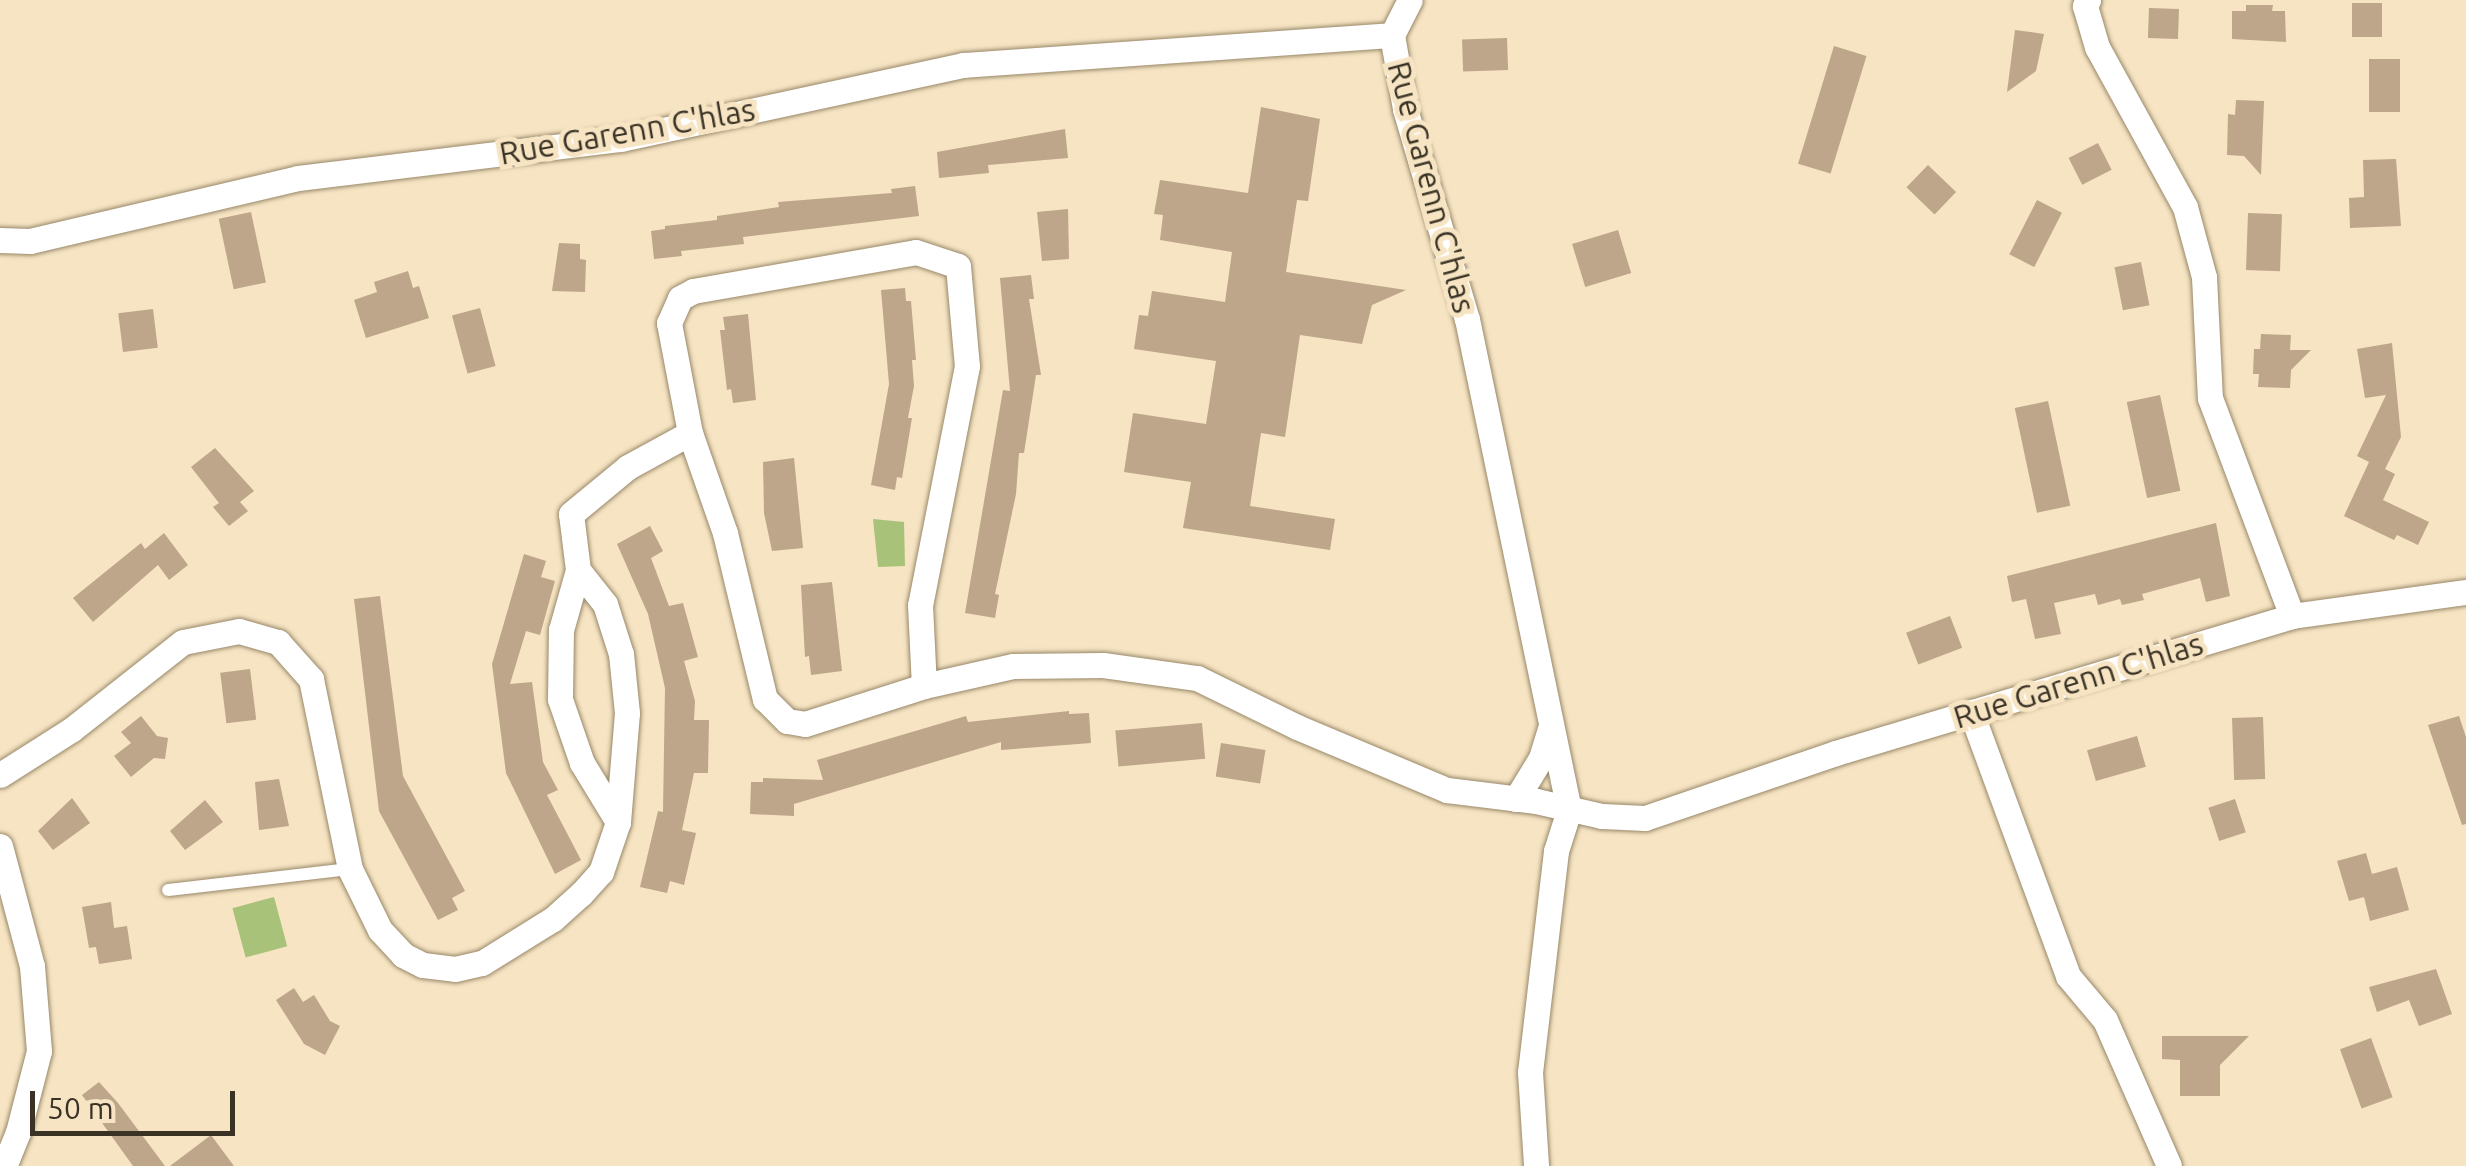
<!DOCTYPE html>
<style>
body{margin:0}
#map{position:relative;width:2466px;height:1166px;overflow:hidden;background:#f6e4c3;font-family:Ubuntu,sans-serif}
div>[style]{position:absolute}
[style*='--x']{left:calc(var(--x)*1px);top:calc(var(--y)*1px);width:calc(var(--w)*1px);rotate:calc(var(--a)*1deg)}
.green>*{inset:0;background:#a8c279;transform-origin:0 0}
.building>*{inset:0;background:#bda689;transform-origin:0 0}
.roads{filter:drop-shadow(0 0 2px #988869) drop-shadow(0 0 2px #988869)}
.lane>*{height:12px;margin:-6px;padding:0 6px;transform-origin:6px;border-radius:6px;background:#fff}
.street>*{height:25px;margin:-12.5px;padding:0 12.5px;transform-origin:12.5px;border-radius:12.5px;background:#fff}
span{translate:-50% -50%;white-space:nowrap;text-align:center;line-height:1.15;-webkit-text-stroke:10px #f6e4c3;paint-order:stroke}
.street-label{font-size:32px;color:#393225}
.scale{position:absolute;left:30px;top:1091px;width:205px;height:45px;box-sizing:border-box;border:5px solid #393225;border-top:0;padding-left:12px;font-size:30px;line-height:35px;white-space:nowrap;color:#393225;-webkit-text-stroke:8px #f6e4c3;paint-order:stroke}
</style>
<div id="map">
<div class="green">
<div style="clip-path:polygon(873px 519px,904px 522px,905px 566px,878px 567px)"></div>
<div style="left:274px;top:897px;width:51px;height:43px;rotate:75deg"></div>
</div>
<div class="building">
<div style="left:2352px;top:3px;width:30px;height:34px"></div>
<div style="clip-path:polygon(2246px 5px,2273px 5px,2272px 11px,2285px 11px,2286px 42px,2232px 39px,2232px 11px,2246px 11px)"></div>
<div style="left:2149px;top:8px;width:30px;height:30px;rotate:2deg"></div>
<div style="clip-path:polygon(2015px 30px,2044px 34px,2036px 71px,2007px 92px)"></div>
<div style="left:1507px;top:38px;width:32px;height:45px;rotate:88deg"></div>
<div style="left:1834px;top:46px;width:34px;height:123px;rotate:17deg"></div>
<div style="left:2369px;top:59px;width:31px;height:53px"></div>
<div style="clip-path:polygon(2236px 100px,2264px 101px,2261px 175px,2244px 156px,2227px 155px,2228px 114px,2235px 115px)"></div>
<div style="clip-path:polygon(1261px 107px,1320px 119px,1308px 201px,1297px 200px,1286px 272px,1406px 290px,1372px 305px,1362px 344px,1300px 335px,1285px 437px,1261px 433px,1250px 506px,1335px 519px,1330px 550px,1183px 528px,1191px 482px,1124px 472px,1133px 413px,1206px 424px,1216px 361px,1134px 349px,1139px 315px,1148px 316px,1152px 291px,1225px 302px,1232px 252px,1160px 240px,1163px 215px,1154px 214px,1160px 180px,1248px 193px)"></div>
<div style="clip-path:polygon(1065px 129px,1068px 158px,988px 165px,989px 173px,939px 178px,937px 152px)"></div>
<div style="left:2098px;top:143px;width:30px;height:33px;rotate:63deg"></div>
<div style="clip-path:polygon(2396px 159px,2401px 226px,2350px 228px,2349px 198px,2364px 197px,2363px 160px)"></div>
<div style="left:1928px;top:165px;width:39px;height:31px;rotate:44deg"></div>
<div style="clip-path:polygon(915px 186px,919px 216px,743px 237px,744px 244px,681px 251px,682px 256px,654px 259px,651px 231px,665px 229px,665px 226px,717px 220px,717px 216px,779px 207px,778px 202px,892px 193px,891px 189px)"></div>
<div style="left:2037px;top:200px;width:28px;height:61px;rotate:27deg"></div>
<div style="clip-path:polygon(1068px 209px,1069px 259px,1042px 261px,1037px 212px)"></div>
<div style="left:251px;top:212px;width:72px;height:33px;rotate:78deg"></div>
<div style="left:2248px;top:213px;width:34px;height:57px;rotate:2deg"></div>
<div style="left:1618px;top:230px;width:45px;height:48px;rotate:73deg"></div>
<div style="clip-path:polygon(559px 243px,580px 244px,580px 259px,586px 260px,585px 292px,552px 291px)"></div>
<div style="left:2141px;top:262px;width:44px;height:27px;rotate:79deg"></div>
<div style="clip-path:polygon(408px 271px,413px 288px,419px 286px,429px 318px,366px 338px,354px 300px,377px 292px,374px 282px)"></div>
<div style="clip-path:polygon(1031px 275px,1034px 299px,1029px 299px,1041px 375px,1036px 375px,1024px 453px,1019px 453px,1016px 494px,995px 594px,999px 595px,995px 618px,965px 613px,1003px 390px,1010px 391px,1000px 278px)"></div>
<div style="clip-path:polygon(905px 288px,906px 301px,911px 301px,916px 360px,912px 360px,914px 386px,908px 418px,912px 418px,902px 478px,897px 477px,895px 490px,871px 485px,889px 384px,881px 290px)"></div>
<div style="left:480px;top:308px;width:60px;height:29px;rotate:75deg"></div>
<div style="left:153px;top:309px;width:39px;height:35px;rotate:83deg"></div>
<div style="clip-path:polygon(748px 314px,756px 400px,733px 403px,731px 389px,727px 390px,720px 330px,725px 330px,723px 317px)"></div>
<div style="clip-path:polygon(2261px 334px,2291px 335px,2290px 350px,2311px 350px,2291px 370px,2290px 388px,2258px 387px,2259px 374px,2253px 374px,2254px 349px,2260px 349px)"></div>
<div style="clip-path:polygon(2392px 343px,2401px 437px,2385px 469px,2395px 474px,2383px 500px,2429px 522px,2418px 545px,2397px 535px,2394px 540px,2344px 516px,2369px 462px,2357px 456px,2386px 395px,2365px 398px,2357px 349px)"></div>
<div style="left:2160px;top:395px;width:98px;height:34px;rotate:78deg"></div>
<div style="left:2048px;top:401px;width:107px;height:34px;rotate:78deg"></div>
<div style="clip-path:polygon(215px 448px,254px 491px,240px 502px,248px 511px,229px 526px,213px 507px,219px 503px,191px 467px)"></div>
<div style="clip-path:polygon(794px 458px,803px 548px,772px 551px,764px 513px,763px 462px)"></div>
<div style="clip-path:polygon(2216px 523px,2230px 596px,2206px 602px,2200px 578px,2142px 594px,2144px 600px,2122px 605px,2120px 599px,2098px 605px,2095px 594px,2054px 603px,2061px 634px,2035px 639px,2026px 599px,2012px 602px,2007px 576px)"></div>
<div style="clip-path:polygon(650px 526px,663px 551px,651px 558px,669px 606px,683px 603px,698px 657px,684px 661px,695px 701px,694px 720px,709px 720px,708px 773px,694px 773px,682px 830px,696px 833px,684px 885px,670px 881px,667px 893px,640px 887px,658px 811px,663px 812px,665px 688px,648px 614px,617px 544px)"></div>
<div style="clip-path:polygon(164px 533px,188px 565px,169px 580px,158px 565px,93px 622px,73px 598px,141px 543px,145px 549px)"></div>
<div style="clip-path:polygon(524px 554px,546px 561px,541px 577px,555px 581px,540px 635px,526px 631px,510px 684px,532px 682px,543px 762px,558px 790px,547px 795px,581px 860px,555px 874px,506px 773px,492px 664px)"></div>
<div style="clip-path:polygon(832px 582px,842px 671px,811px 675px,809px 656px,805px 657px,801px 585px)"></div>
<div style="clip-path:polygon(380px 596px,403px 776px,465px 891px,452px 898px,458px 910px,438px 920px,379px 811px,354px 599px)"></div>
<div style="left:1950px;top:616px;width:34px;height:47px;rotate:69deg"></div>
<div style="left:250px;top:669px;width:51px;height:30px;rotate:83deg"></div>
<div style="clip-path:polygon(1069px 711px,1069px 714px,1089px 713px,1091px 743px,1001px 750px,1001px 742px,794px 804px,794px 816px,750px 814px,751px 782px,763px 782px,763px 778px,823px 780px,817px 760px,966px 716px,968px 722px)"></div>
<div style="clip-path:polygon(141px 716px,157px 736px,168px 738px,165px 759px,154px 758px,131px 777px,114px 756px,131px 743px,121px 732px)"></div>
<div style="clip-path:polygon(2459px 716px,2466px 737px,2466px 824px,2462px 825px,2428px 725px)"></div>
<div style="left:2263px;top:717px;width:62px;height:31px;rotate:88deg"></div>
<div style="left:1202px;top:723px;width:36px;height:87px;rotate:85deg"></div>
<div style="left:2137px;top:736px;width:32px;height:52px;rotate:74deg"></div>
<div style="left:1221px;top:743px;width:45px;height:34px;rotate:9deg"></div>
<div style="clip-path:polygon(279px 779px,289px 826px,259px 830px,255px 782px)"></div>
<div style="clip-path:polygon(72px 798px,90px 823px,53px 850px,38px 831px)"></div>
<div style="left:2235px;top:799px;width:35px;height:28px;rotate:72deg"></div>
<div style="clip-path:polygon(205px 800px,223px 822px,185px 850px,170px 831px)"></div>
<div style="clip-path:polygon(2366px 853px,2372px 874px,2397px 867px,2409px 910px,2370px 921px,2364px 897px,2349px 901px,2337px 861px)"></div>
<div style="clip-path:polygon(111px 902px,114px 928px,127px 926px,132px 959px,99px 964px,96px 947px,89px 948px,82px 907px)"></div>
<div style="clip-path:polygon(2436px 969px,2452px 1014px,2419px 1026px,2409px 1000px,2377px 1012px,2369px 987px)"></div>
<div style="clip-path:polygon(294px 988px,303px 1002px,314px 995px,330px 1021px,340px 1026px,325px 1055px,304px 1044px,276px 1000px)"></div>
<div style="clip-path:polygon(2162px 1036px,2249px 1036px,2220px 1065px,2220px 1096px,2180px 1096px,2180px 1060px,2162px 1059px)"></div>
<div style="left:2371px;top:1038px;width:63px;height:33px;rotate:70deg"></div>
<div style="clip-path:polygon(99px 1082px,118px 1103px,165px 1166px,133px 1166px,82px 1095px)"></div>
<div style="clip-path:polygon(211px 1135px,234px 1166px,170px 1166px)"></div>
</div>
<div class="roads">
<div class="lane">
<div style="--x:168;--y:890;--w:183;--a:-6.6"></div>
</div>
<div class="street">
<div style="--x:2088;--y:0;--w:7;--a:117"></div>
<div style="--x:2085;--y:6;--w:43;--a:73.7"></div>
<div style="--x:2097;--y:47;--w:183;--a:61.2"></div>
<div style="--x:2185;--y:207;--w:73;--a:74.8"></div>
<div style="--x:2204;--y:277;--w:121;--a:87.2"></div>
<div style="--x:2210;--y:398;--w:233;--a:69.4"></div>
<div style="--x:1392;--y:35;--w:39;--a:-63"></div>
<div style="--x:0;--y:240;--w:30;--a:2"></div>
<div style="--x:30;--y:241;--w:275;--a:-13.2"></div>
<div style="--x:298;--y:178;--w:325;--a:-6.9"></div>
<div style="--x:621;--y:139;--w:350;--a:-12.2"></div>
<div style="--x:963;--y:65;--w:430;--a:-4"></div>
<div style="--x:1392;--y:35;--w:75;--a:80"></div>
<div style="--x:1405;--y:109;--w:219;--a:73.6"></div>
<div style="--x:1467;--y:319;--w:501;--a:78.26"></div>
<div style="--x:1569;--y:810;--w:43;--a:107.6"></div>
<div style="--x:1556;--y:851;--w:223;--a:96.7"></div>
<div style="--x:1530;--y:1072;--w:94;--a:86.3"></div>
<div style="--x:690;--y:433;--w:112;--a:-100.8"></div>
<div style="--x:669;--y:323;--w:27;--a:-66"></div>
<div style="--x:680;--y:298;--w:15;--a:-28"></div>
<div style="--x:693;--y:291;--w:226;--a:-9.9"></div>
<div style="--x:916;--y:252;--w:44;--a:18.4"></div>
<div style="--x:958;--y:266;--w:100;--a:84.9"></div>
<div style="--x:967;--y:366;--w:244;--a:101.1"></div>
<div style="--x:920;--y:605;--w:81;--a:87.2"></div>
<div style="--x:1971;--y:712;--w:281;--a:69.8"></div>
<div style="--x:2068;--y:976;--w:57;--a:49.9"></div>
<div style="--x:2105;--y:1020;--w:159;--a:66.3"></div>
<div style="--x:0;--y:775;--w:84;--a:-32.4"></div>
<div style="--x:71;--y:730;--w:142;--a:-38.2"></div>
<div style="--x:183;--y:642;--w:57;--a:-11.1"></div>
<div style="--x:239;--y:631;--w:41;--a:15.8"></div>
<div style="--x:278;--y:642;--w:50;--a:48.3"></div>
<div style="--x:311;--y:679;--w:194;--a:78.4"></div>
<div style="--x:350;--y:869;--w:68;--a:63.8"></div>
<div style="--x:380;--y:930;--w:34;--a:47"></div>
<div style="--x:403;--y:955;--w:22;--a:27"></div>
<div style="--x:423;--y:965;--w:32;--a:7"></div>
<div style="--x:455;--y:969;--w:28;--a:-13"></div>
<div style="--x:482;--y:963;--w:84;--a:-31.8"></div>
<div style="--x:553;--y:919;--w:38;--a:-42"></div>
<div style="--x:581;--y:894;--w:30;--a:-48"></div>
<div style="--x:601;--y:872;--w:53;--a:-71.2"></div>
<div style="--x:618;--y:822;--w:109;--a:-85.3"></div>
<div style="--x:627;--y:713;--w:59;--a:-95.8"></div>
<div style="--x:621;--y:654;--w:52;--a:-107.7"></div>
<div style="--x:605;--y:604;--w:43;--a:-128.5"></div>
<div style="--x:1516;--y:799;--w:48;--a:-58.6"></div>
<div style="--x:1541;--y:758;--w:30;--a:-73"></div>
<div style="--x:618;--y:822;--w:69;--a:-121.4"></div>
<div style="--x:582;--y:763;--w:68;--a:-109"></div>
<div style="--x:560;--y:699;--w:69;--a:-89.2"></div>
<div style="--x:561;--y:630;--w:62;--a:-74.2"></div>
<div style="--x:578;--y:570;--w:56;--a:-97.1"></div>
<div style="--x:571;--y:514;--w:74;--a:-39.5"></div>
<div style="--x:628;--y:467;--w:71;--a:-28.7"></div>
<div style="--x:690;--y:433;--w:106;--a:70.7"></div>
<div style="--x:725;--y:533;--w:171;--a:76.5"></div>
<div style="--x:765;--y:699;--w:31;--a:45"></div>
<div style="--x:787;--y:721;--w:18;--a:9"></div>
<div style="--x:805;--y:724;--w:125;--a:-17.7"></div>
<div style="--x:924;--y:686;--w:91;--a:-12.7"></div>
<div style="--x:1013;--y:666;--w:90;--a:-0.6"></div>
<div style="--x:1103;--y:665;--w:95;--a:7.9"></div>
<div style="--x:1197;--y:678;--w:111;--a:26.1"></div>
<div style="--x:1297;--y:727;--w:163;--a:22.8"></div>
<div style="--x:1447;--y:790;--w:90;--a:7"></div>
<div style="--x:1536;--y:801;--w:68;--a:12.8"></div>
<div style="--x:1602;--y:816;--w:43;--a:2.7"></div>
<div style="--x:1645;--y:818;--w:202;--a:-18.8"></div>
<div style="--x:1836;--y:753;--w:476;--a:-16.7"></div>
<div style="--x:2292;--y:616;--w:176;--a:-7.9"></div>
<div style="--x:0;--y:846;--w:124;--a:75.1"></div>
<div style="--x:32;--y:966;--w:85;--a:85.3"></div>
<div style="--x:39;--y:1051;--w:84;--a:104.5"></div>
<div style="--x:18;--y:1132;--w:37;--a:112"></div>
</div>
</div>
<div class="street-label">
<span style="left:627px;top:131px;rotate:-10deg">Rue Garenn C'hlas</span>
<span style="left:1432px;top:187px;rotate:75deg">Rue Garenn C'hlas</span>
<span style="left:2078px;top:680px;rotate:-17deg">Rue Garenn C'hlas</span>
</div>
<div class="scale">50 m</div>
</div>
